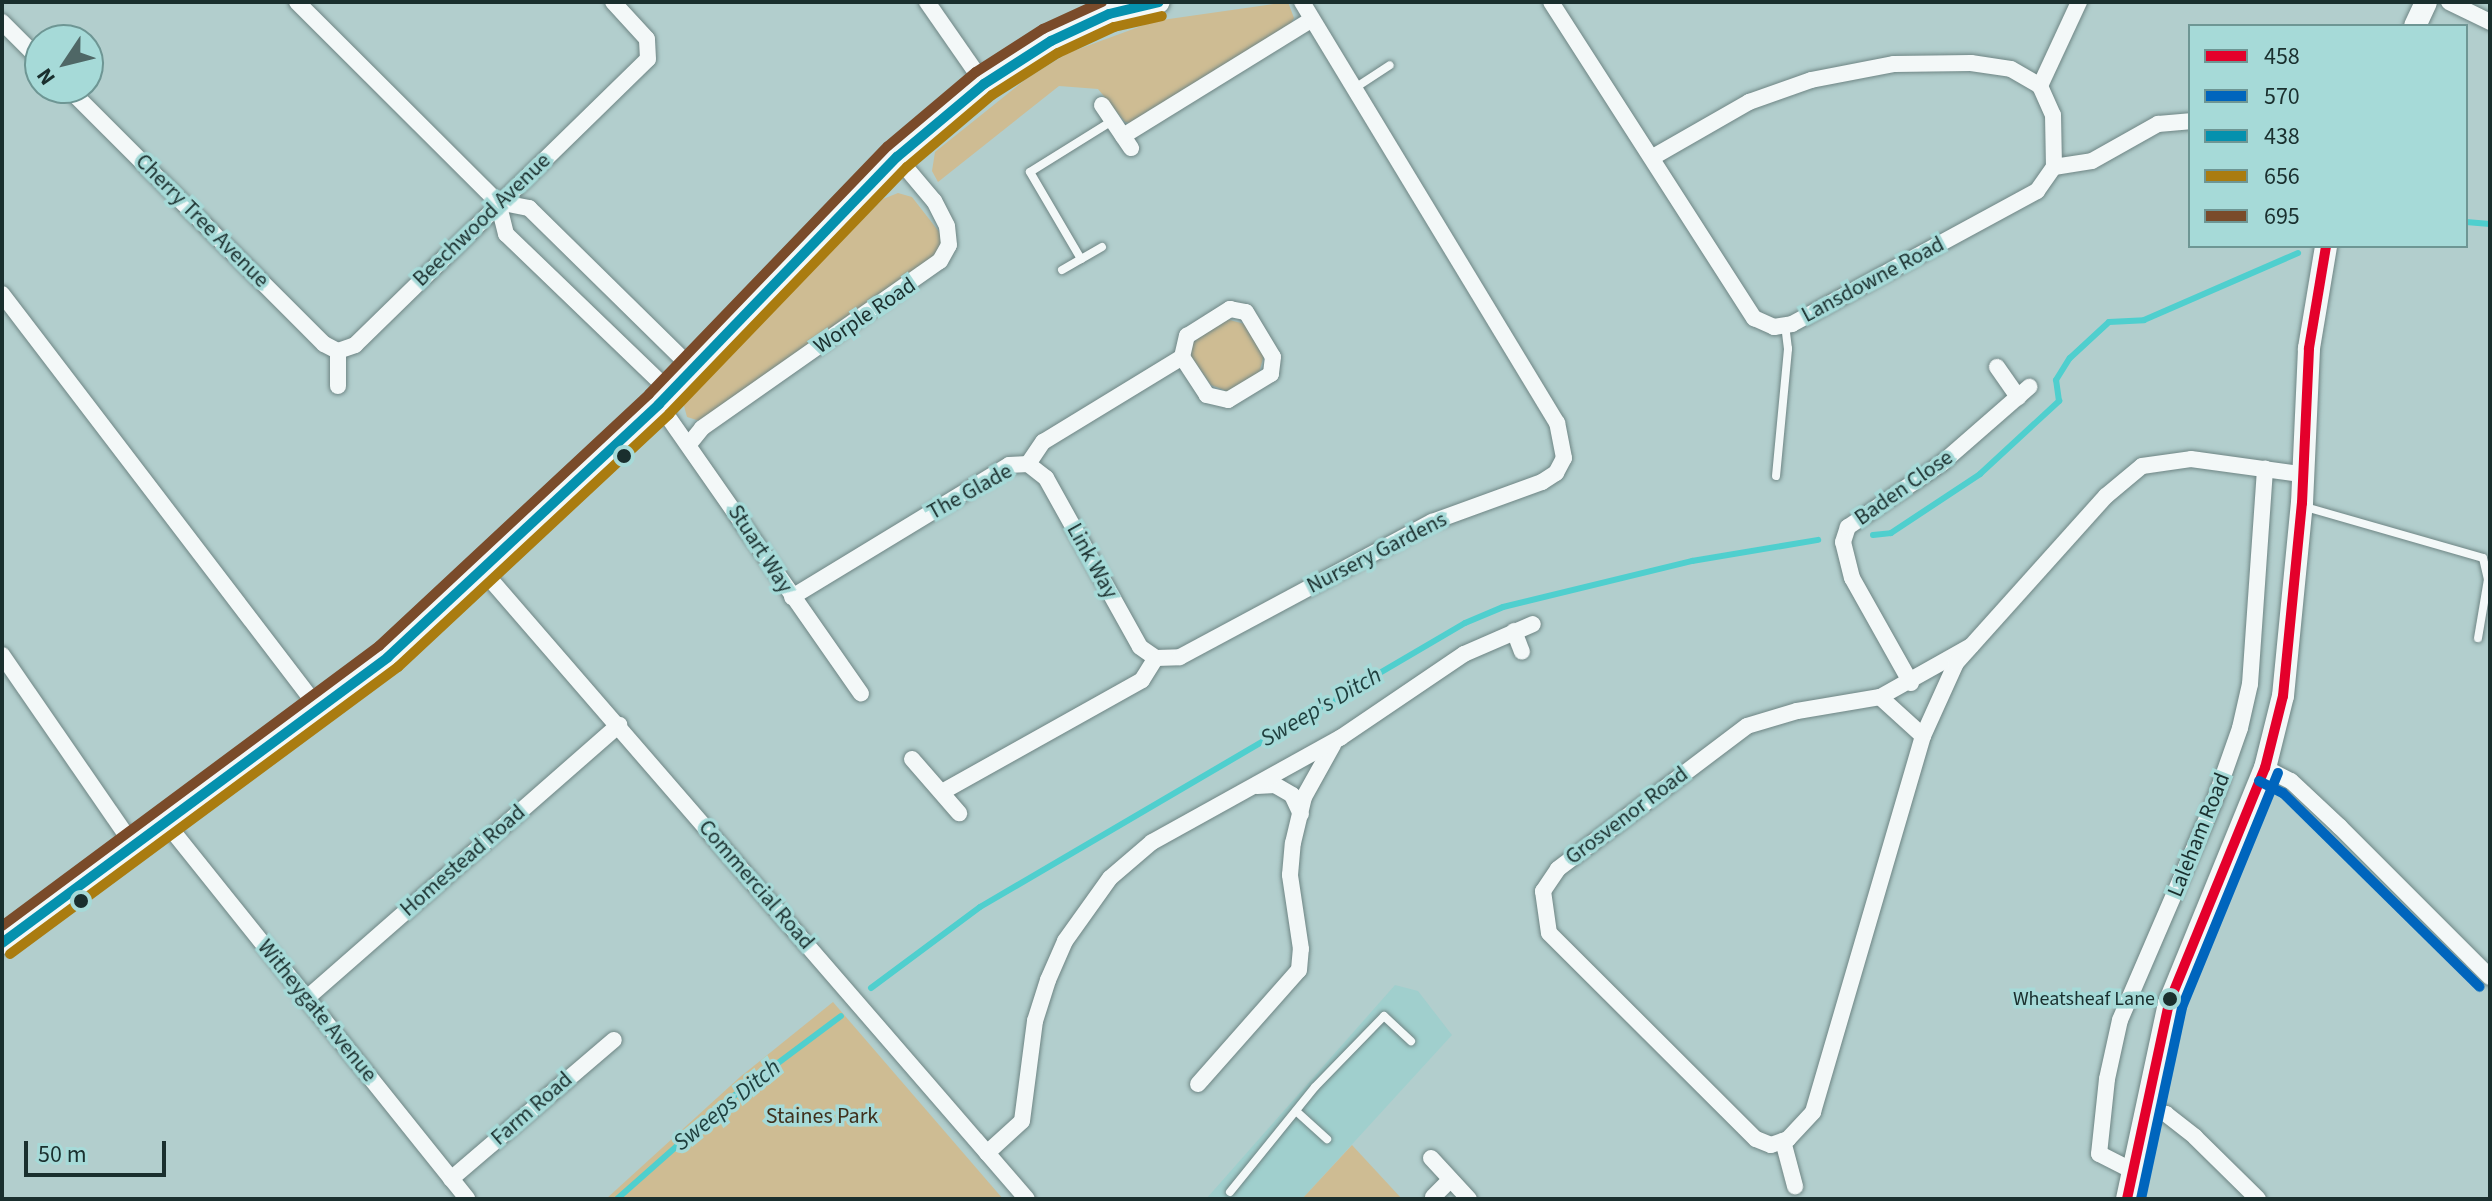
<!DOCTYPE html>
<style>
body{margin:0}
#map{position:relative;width:2492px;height:1201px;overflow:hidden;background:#b2cecd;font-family:"Source Sans 3",sans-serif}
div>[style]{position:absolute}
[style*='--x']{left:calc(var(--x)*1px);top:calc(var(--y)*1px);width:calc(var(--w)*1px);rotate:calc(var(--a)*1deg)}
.built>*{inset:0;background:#a0cfcd}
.green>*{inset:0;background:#cebc93}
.stream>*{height:6px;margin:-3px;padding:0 3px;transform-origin:3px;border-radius:3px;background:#4fcfce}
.roads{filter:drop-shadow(0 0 2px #6e8584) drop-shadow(0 0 2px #6e8584)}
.lane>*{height:8px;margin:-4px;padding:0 4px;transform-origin:4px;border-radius:4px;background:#f3f8f8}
.street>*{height:16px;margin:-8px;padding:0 8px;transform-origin:8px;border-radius:8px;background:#f3f8f8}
.secondary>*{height:22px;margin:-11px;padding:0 11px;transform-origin:11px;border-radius:11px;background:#f3f8f8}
.bus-1>*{height:10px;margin:-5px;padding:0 5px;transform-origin:5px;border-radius:5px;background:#e4002b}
.bus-2>*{height:10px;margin:-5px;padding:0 5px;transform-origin:5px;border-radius:5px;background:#0065bd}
.bus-3>*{height:10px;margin:-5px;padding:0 5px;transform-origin:5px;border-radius:5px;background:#0591ae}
.bus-4>*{height:10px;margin:-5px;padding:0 5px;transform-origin:5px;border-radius:5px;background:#aa7c10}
.bus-5>*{height:10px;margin:-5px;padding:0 5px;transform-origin:5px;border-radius:5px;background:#7a4b2a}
.dots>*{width:22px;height:22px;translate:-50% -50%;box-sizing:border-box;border:4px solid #a6dad8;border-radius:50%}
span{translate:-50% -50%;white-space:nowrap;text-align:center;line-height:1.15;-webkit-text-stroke:7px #a6dad8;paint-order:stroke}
.bus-label{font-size:20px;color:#1a2f2e}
.right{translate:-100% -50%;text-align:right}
.street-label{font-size:22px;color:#1a2f2e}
.park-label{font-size:22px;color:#3f301d}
.water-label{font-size:24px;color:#1f3f3e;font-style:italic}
.frame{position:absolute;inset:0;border:4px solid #1a2f2e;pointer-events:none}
.legend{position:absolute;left:2188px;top:24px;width:280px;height:224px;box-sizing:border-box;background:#a6dad8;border:2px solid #6e9694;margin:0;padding:10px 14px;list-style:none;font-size:24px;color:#1a2f2e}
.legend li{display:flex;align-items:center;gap:16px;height:40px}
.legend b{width:40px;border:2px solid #6e9694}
.north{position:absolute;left:24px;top:24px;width:80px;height:80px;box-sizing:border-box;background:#a6dad8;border:2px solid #6e9694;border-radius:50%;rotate:235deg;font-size:22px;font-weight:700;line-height:32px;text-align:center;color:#1a2f2e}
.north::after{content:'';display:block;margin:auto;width:28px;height:36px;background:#4f6766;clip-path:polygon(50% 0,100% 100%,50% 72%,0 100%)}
.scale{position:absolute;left:24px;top:1141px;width:142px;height:36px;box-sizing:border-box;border:4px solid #1a2f2e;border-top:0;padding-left:10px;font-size:24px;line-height:28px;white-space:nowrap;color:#1a2f2e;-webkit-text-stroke:6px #a6dad8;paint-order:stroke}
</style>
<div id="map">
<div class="built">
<div style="clip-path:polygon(1395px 985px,1418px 991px,1452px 1035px,1302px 1199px,1206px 1199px)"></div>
</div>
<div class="green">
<div style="clip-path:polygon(1288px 2px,1294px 18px,1286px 33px,1139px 125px,1125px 122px,1098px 89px,1059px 86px,938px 182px,932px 171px,935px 152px,1026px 79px,1068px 53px,1155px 21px)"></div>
<div style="clip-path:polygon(898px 193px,912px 197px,940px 233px,941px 244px,933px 261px,700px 421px,687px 417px,683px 402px,883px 199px)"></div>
<div style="clip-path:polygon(1226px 319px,1245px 324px,1264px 355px,1259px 373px,1229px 392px,1211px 385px,1191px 356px,1192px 343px)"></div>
<div style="clip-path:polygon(833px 1002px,1003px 1199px,606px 1199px,740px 1077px)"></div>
<div style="clip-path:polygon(1352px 1145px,1402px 1199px,1302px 1199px)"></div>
</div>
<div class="stream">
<div style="--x:2466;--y:222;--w:24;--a:5"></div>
<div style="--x:1873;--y:535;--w:18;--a:-6"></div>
<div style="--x:1891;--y:533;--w:107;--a:-33.5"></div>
<div style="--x:1980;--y:474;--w:108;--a:-42.7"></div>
<div style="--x:2059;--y:401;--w:21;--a:-98"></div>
<div style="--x:2056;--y:380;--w:26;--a:-58"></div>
<div style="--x:2070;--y:358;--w:53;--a:-42.7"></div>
<div style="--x:2109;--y:322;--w:35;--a:-3"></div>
<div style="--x:2144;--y:320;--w:168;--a:-23.5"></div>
<div style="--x:871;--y:988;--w:136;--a:-36.6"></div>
<div style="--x:980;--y:907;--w:562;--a:-30.35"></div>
<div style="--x:1465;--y:623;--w:41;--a:-22.8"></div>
<div style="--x:1503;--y:607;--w:195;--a:-13.7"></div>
<div style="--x:1692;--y:561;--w:128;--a:-9.5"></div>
<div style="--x:617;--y:1199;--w:152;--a:-41.5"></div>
<div style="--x:731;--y:1098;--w:137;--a:-36.7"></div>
</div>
<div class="roads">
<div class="lane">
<div style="--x:1352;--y:90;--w:45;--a:-33.3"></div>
<div style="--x:1102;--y:247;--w:24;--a:150"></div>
<div style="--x:1081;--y:259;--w:101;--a:-120.4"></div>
<div style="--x:1030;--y:172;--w:97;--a:-31.9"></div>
<div style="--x:1062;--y:270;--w:22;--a:-30"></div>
<div style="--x:1776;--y:476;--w:128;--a:-84.6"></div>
<div style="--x:1788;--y:349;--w:23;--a:-97"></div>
<div style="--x:2302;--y:506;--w:188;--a:16"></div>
<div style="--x:2483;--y:558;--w:22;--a:77"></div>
<div style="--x:2488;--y:579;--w:60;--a:99.6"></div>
<div style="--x:1296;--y:1111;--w:42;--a:42.1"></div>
<div style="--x:1230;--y:1192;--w:135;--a:-51"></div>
<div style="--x:1315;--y:1087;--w:99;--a:-45.8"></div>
<div style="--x:1384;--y:1016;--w:37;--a:43"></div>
</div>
<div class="street">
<div style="--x:297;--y:2;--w:284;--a:44.9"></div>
<div style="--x:498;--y:202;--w:33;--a:76"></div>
<div style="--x:506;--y:234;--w:228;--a:43.9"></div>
<div style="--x:927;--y:2;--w:100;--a:55.2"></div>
<div style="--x:1551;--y:2;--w:376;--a:57.3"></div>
<div style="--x:1754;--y:318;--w:22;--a:24"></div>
<div style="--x:1774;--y:327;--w:18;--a:-9"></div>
<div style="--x:1792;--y:324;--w:279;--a:-28.5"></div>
<div style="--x:2037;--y:191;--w:29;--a:-55"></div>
<div style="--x:2449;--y:2;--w:46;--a:26"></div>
<div style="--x:2;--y:22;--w:54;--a:45"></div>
<div style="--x:2040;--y:86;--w:93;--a:-65.1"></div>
<div style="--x:68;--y:88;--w:362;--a:45"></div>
<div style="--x:324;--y:344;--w:16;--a:27"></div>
<div style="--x:1102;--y:105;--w:52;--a:56"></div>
<div style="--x:1123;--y:136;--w:219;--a:-31.7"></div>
<div style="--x:1653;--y:157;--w:111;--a:-29.8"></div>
<div style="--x:1749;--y:102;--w:66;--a:-19.5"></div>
<div style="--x:1811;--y:80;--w:85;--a:-10.9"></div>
<div style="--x:1894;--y:64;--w:77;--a:-0.7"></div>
<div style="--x:1971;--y:63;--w:40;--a:8.5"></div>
<div style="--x:2011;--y:69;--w:34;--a:30"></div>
<div style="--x:2040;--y:86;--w:32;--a:66"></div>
<div style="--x:2053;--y:115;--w:52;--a:88.9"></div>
<div style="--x:2054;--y:167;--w:38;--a:-9"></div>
<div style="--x:2092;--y:161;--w:76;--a:-29.3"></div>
<div style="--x:2158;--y:124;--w:32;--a:-5"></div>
<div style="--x:498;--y:202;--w:32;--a:11"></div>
<div style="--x:529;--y:208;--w:230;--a:44.5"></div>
<div style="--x:2;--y:294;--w:522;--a:52.63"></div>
<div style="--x:338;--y:351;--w:18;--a:-19"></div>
<div style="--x:355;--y:345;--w:409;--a:-44.3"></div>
<div style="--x:648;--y:59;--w:20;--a:-93"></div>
<div style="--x:647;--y:39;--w:50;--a:-132.6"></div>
<div style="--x:1997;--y:367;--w:37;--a:55"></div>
<div style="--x:338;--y:386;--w:35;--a:-90"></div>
<div style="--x:659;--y:404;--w:353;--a:55.1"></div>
<div style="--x:690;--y:443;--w:19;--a:-51"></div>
<div style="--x:702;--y:428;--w:291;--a:-35.1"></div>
<div style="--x:940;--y:261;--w:18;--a:-61"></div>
<div style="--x:949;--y:245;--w:19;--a:-96"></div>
<div style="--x:947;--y:226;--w:28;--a:-117"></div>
<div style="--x:934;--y:201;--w:57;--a:-130.1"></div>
<div style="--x:1028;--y:464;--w:23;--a:38"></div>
<div style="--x:1046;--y:478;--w:193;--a:60.9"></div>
<div style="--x:1140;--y:647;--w:19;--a:35"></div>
<div style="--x:484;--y:572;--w:829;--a:49.11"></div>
<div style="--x:792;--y:597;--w:254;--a:-31.3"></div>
<div style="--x:1009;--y:465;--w:19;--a:-3"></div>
<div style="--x:1028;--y:464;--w:27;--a:-56"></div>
<div style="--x:1043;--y:442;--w:163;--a:-31.4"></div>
<div style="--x:1182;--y:357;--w:22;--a:-77"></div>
<div style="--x:1187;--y:336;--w:51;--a:-32.1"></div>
<div style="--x:1230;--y:309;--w:16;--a:11"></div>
<div style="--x:1246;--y:312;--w:52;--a:59"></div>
<div style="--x:1273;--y:357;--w:17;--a:97"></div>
<div style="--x:1271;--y:374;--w:50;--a:148.8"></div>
<div style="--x:1228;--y:400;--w:22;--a:-167"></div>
<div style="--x:1207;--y:395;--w:45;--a:-123.3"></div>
<div style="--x:1514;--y:631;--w:22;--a:69"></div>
<div style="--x:1971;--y:646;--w:104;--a:150.7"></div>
<div style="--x:1880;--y:697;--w:84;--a:170.4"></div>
<div style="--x:1797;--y:711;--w:52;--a:163.3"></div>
<div style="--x:1747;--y:726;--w:237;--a:142.9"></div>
<div style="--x:1558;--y:869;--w:27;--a:124"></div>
<div style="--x:1543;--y:891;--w:42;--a:81.9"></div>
<div style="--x:1549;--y:933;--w:292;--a:44.9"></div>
<div style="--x:1756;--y:1139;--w:16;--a:22"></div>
<div style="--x:1771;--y:1145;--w:18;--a:-19"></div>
<div style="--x:1788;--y:1139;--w:37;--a:-47"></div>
<div style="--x:1813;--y:1112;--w:392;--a:-73.7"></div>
<div style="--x:1923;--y:736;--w:80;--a:-65.7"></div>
<div style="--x:1956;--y:663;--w:224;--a:-48.1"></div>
<div style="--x:2106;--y:496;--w:47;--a:-39.8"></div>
<div style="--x:2142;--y:466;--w:49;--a:-8.1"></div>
<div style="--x:2191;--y:459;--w:111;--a:7.8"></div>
<div style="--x:2;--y:655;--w:234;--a:55.4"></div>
<div style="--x:1911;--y:683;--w:120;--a:-119.3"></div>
<div style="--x:1852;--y:578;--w:37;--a:-104"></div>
<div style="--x:1843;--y:542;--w:16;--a:-72"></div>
<div style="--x:1848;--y:527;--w:114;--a:-34.2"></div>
<div style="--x:1942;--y:463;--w:116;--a:-41.1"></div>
<div style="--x:1880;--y:697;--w:58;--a:42.2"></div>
<div style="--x:912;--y:759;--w:72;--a:49"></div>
<div style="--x:2265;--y:768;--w:29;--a:27"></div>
<div style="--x:2291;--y:781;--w:67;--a:43.2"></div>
<div style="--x:2340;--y:827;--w:212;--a:45"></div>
<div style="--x:1257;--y:786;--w:18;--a:-3"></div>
<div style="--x:1275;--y:785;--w:20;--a:30"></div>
<div style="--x:1292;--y:795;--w:21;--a:65"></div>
<div style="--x:942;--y:792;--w:229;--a:-29.2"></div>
<div style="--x:1142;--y:680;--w:26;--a:-58"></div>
<div style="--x:1156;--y:658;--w:24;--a:-2"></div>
<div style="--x:1180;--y:657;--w:286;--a:-28.2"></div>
<div style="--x:1432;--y:522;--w:117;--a:-20"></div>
<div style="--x:1542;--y:482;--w:17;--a:-33"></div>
<div style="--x:1556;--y:473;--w:17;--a:-62"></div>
<div style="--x:1564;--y:458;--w:36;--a:-101"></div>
<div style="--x:1557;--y:423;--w:492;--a:-121.2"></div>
<div style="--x:167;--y:824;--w:480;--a:51.3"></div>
<div style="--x:307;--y:998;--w:415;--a:-41.2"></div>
<div style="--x:1198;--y:1084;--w:152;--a:-48.5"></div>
<div style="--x:1299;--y:970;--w:21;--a:-85"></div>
<div style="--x:1301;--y:949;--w:75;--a:-98.5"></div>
<div style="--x:1290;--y:875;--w:32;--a:-85"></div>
<div style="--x:1293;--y:843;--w:47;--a:-76.6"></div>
<div style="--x:1304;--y:797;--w:60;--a:-60.9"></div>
<div style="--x:2146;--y:1109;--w:21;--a:14"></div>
<div style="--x:2166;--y:1114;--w:37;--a:38"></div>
<div style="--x:2195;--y:1137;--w:88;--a:44.5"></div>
<div style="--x:1783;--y:1141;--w:47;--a:75.1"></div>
<div style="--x:987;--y:1153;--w:47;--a:-42.4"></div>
<div style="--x:1022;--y:1121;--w:101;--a:-82.6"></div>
<div style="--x:1035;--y:1021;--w:43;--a:-72.4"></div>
<div style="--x:1048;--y:980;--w:43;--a:-66.4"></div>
<div style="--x:1065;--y:941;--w:77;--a:-54.5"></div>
<div style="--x:1110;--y:878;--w:55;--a:-40.6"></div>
<div style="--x:1152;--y:842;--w:215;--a:-29"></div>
<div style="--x:1340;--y:738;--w:150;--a:-34.1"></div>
<div style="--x:1464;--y:654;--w:75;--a:-23.5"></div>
<div style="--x:1431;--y:1158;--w:56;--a:47.2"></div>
<div style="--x:2133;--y:1171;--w:38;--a:-153"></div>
<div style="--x:2099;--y:1154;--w:75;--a:-83.9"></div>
<div style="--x:2107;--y:1079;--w:60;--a:-77.6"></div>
<div style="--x:2120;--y:1020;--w:237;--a:-66.7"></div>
<div style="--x:2214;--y:802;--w:78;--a:-70.6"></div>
<div style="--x:2240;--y:728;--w:45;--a:-77.2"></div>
<div style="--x:2250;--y:684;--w:216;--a:-86"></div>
<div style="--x:451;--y:1179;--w:214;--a:-40.5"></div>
<div style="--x:1433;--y:1197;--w:24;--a:-45"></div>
</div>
<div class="secondary">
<div style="--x:2415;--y:26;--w:26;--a:-65"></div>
<div style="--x:2;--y:943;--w:480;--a:-36.5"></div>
<div style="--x:388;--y:657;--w:371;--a:-43"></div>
<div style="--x:659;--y:404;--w:343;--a:-46.1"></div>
<div style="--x:897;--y:157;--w:114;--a:-40"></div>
<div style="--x:984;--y:84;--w:80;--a:-32.7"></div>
<div style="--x:1051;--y:41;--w:64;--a:-25"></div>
<div style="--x:1109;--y:14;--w:51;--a:-13.5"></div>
<div style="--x:2127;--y:1199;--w:200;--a:-77.9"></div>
<div style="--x:2169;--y:1003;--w:254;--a:-67.8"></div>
<div style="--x:2265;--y:768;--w:74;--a:-76"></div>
<div style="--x:2283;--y:696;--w:194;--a:-84.4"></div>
<div style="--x:2302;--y:503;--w:155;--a:-87.4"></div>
<div style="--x:2309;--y:348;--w:103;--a:-80.5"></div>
</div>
</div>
<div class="bus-1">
<div style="--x:2127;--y:1199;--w:200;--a:-77.9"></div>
<div style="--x:2169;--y:1003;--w:254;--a:-67.8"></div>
<div style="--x:2265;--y:768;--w:74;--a:-76"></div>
<div style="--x:2283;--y:696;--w:194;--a:-84.4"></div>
<div style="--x:2302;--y:503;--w:155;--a:-87.4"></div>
<div style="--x:2309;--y:348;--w:103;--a:-80.5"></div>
</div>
<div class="bus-2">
<div style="--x:2259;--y:781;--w:27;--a:27"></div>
<div style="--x:2283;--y:793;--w:276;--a:44.6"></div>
<div style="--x:2141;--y:1199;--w:196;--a:-77.9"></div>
<div style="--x:2182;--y:1007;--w:253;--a:-67.7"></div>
</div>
<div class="bus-3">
<div style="--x:2;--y:943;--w:480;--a:-36.5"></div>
<div style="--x:388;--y:657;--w:371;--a:-43"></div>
<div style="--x:659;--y:404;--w:343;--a:-46.1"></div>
<div style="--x:897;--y:157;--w:114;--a:-40"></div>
<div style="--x:984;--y:84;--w:80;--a:-32.7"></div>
<div style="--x:1051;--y:41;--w:64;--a:-25"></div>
<div style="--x:1109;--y:14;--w:51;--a:-13.5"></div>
</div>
<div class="bus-4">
<div style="--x:10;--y:954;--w:483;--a:-36.5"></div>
<div style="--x:398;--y:667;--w:371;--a:-43"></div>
<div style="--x:669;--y:414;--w:343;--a:-46.1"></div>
<div style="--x:907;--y:167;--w:111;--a:-40.3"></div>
<div style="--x:992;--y:95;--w:78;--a:-32.5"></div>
<div style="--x:1058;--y:53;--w:62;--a:-24.9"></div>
<div style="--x:1114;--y:27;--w:49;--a:-12.9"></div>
</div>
<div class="bus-5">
<div style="--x:2;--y:926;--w:470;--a:-36.6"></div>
<div style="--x:379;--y:646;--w:369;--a:-43"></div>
<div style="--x:649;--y:394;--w:344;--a:-46.1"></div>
<div style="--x:888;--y:146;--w:115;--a:-40.1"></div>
<div style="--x:976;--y:72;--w:80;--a:-32.7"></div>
<div style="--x:1043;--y:29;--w:65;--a:-24.6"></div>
</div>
<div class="dots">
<div style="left:624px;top:456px;background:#1a2f2e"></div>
<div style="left:81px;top:901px;background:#1a2f2e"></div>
<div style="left:2170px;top:999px;background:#1a2f2e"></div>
</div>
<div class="bus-label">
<span class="right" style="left:2155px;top:999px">Wheatsheaf Lane</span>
</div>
<div class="street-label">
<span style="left:482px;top:220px;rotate:-44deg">Beechwood Avenue</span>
<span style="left:202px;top:221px;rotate:45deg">Cherry Tree Avenue</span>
<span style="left:1873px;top:280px;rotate:-28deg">Lansdowne Road</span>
<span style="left:865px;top:316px;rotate:-34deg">Worple Road</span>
<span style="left:1904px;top:488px;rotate:-35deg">Baden Close</span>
<span style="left:970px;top:492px;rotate:-29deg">The Glade</span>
<span style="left:760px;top:549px;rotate:57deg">Stuart Way</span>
<span style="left:1377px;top:553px;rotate:-27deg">Nursery Gardens</span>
<span style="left:1092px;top:561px;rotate:61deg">Link Way</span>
<span style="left:1627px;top:816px;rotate:-37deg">Grosvenor Road</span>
<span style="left:2199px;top:835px;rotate:-68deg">Laleham Road</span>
<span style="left:463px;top:861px;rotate:-41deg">Homestead Road</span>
<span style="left:756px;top:885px;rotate:49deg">Commercial Road</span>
<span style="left:317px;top:1011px;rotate:51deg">Witheygate Avenue</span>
<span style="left:532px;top:1109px;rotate:-41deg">Farm Road</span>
</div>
<div class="park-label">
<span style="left:822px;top:1117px">Staines Park</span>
</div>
<div class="water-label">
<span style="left:1321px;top:707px;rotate:-30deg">Sweep's Ditch</span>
<span style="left:727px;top:1105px;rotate:-39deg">Sweeps Ditch</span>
</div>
<div class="frame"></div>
<ul class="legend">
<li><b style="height:10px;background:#e4002b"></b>458</li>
<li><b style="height:10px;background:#0065bd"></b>570</li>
<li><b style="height:10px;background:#0591ae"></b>438</li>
<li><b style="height:10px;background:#aa7c10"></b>656</li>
<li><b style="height:10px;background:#7a4b2a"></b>695</li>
</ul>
<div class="north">N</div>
<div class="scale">50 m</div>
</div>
